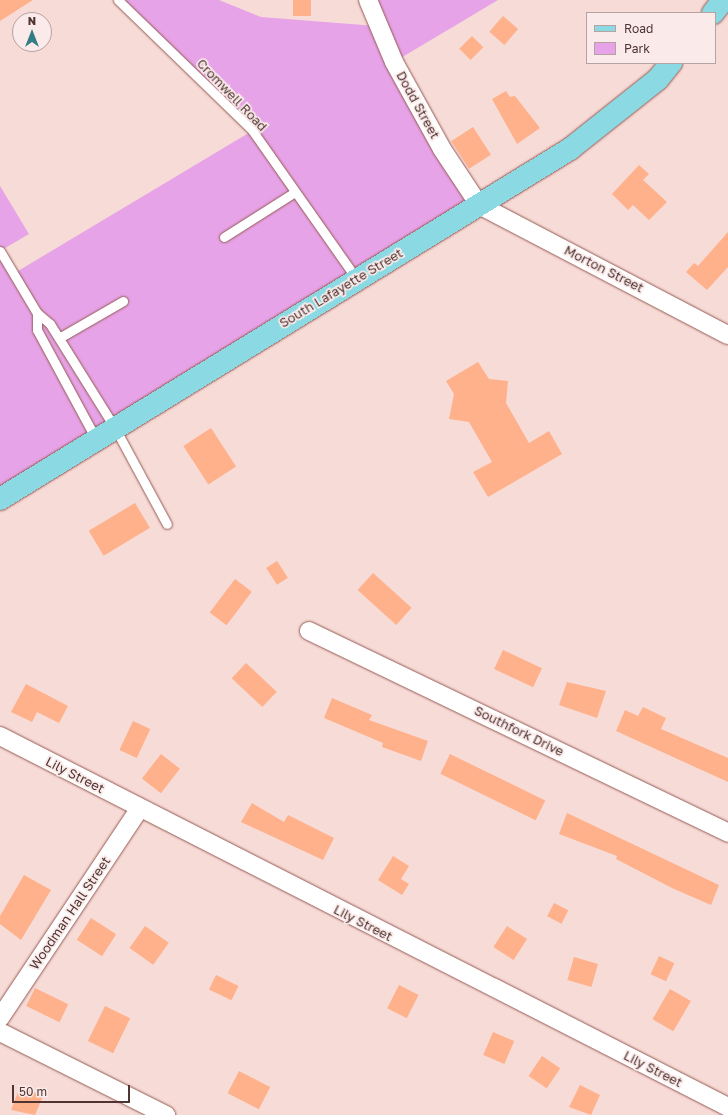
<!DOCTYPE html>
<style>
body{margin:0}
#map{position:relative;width:728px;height:1115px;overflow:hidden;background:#f7dbd7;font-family:"Golos Text",sans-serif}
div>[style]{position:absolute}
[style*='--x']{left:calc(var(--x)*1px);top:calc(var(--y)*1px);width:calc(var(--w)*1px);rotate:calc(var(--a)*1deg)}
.green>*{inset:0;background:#e7a3e7}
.building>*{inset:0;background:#feb18b;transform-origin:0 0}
.roads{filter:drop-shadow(0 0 1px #965a53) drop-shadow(0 0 1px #965a53)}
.lane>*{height:9px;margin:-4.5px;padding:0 4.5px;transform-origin:4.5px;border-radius:4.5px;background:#fff}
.street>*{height:18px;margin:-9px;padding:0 9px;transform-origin:9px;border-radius:9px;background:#fff}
.primary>*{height:22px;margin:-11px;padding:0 11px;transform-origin:11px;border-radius:11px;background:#8bdae3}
span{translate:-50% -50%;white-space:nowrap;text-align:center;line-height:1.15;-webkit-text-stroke:3.5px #faebea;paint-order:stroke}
.street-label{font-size:13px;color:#4f3431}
.legend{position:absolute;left:586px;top:12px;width:130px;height:52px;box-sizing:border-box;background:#faebea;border:1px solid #b6a2a0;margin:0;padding:5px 7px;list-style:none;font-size:12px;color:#4f3431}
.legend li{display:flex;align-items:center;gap:8px;height:20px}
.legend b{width:20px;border:1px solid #b6a2a0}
.north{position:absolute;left:12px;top:12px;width:40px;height:40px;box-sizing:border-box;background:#faebea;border:1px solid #b6a2a0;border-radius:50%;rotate:0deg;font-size:11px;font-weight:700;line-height:16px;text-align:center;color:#4f3431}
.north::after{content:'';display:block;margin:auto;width:14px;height:18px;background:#357d86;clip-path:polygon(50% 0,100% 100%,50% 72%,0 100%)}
.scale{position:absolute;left:12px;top:1085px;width:118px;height:18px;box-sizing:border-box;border:2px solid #4f3431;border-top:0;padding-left:5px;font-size:12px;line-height:14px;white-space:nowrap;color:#4f3431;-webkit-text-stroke:3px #faebea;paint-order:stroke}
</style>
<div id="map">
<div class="green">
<div style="clip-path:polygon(118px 0,219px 0,261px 17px,376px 26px,368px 0,498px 0,394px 62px,479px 205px,0 499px,0 186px,29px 234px,0 251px,13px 274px,252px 131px)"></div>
</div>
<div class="building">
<div style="clip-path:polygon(0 0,33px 0,0 21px)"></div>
<div style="left:293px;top:0;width:18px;height:16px"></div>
<div style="left:503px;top:16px;width:20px;height:21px;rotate:41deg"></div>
<div style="left:472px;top:36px;width:16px;height:18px;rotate:45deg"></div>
<div style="clip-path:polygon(506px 91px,510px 97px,515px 96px,540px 128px,517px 144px,492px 99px)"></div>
<div style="left:473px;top:127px;width:33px;height:26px;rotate:57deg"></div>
<div style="clip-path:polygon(639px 165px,649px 174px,643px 180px,667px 202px,649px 220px,633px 205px,628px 210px,612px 194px)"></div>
<div style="clip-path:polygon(728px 232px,728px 267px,707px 290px,686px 272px,694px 263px,698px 266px)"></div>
<div style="clip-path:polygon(478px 362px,489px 379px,508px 381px,506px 403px,529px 443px,549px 431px,562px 454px,488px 497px,473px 472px,492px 462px,469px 422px,449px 419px,454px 394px,446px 381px)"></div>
<div style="left:211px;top:428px;width:46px;height:33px;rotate:57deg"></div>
<div style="left:135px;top:503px;width:29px;height:54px;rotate:59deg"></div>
<div style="left:277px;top:561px;width:20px;height:13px;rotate:57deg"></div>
<div style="left:373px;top:573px;width:52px;height:23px;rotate:42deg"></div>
<div style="left:235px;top:579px;width:21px;height:42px;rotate:37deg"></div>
<div style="left:503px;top:650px;width:43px;height:21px;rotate:25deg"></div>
<div style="left:246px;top:663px;width:42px;height:21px;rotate:43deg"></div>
<div style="clip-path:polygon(567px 682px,606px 691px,597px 718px,559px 705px)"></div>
<div style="clip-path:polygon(26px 684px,68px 706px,59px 723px,37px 712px,32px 722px,11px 712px)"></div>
<div style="clip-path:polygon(332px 698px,372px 715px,369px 720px,428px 741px,421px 761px,382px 747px,383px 743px,324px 718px)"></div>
<div style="clip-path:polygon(643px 707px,666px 718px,661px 729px,728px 758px,728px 782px,616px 731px,625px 710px,638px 716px)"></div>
<div style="left:133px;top:721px;width:19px;height:32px;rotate:25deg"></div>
<div style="left:161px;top:754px;width:24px;height:31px;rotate:38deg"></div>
<div style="left:450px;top:754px;width:106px;height:22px;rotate:26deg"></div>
<div style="clip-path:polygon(252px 803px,284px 822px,288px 815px,334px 838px,323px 860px,241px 822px)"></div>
<div style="clip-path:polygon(567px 813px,719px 885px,711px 905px,672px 888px,616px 859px,617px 856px,559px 834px)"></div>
<div style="clip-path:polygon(393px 856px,409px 866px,401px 879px,409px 884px,402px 895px,378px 880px)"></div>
<div style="clip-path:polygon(24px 875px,51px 890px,21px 940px,0 924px,0 916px)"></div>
<div style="left:554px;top:903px;width:16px;height:15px;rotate:27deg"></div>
<div style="left:91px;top:918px;width:30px;height:26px;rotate:33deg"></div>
<div style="left:145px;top:926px;width:29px;height:27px;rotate:35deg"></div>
<div style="left:507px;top:926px;width:24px;height:25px;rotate:33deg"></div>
<div style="left:659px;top:956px;width:17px;height:20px;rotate:25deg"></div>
<div style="left:574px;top:957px;width:25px;height:24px;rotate:16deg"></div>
<div style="left:216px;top:975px;width:25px;height:16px;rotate:26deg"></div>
<div style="left:399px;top:985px;width:22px;height:26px;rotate:27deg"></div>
<div style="left:35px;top:988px;width:37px;height:20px;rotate:26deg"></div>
<div style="left:670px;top:989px;width:24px;height:35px;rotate:30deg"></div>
<div style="left:105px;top:1006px;width:28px;height:39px;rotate:26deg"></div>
<div style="left:493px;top:1032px;width:23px;height:25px;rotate:23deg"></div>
<div style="left:542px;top:1056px;width:22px;height:24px;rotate:34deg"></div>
<div style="left:239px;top:1071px;width:35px;height:25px;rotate:27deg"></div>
<div style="clip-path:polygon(580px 1085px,600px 1095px,591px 1115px,569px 1107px)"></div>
<div style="clip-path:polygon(20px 1087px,43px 1096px,35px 1115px,11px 1110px)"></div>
</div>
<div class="roads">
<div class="lane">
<div style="--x:118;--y:0;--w:187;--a:44.1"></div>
<div style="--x:252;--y:130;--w:181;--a:54.9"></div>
<div style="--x:224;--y:237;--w:84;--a:-32.4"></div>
<div style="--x:0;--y:251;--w:72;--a:59.2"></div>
<div style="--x:59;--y:338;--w:74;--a:-30"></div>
<div style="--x:96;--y:439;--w:124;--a:-118.4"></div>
<div style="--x:37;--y:330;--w:17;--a:-90"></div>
<div style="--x:37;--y:313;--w:17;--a:40"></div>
<div style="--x:50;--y:324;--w:123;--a:58"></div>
<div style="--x:115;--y:428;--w:109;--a:61.6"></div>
</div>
<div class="street">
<div style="--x:368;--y:0;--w:67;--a:67.2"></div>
<div style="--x:394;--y:62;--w:99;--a:61.1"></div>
<div style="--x:442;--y:149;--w:67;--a:56.5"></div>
<div style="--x:479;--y:205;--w:281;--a:27.6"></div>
<div style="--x:309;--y:631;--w:465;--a:25.7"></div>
<div style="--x:0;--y:736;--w:817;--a:27"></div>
<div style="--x:0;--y:1018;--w:252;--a:-56.3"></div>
<div style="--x:0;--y:1032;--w:186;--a:26.6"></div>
</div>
<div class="primary">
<div style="--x:713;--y:13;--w:16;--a:-52"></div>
<div style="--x:0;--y:499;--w:669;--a:-31.55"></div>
<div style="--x:570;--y:149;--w:112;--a:-38.5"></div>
<div style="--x:658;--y:79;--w:21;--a:-51"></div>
</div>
</div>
<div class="street-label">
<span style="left:232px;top:95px;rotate:46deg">Cromwell Road</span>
<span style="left:418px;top:105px;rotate:61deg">Dodd Street</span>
<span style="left:604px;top:269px;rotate:27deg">Morton Street</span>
<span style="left:341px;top:288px;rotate:-31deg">South Lafayette Street</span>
<span style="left:519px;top:731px;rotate:26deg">Southfork Drive</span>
<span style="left:75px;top:775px;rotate:27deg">Lily Street</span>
<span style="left:70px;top:913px;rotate:-56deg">Woodman Hall Street</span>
<span style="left:363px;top:923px;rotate:27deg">Lily Street</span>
<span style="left:653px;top:1069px;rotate:27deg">Lily Street</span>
</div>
<ul class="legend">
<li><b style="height:5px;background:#8bdae3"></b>Road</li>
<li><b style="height:11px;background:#e7a3e7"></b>Park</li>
</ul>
<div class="north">N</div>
<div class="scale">50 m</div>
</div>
